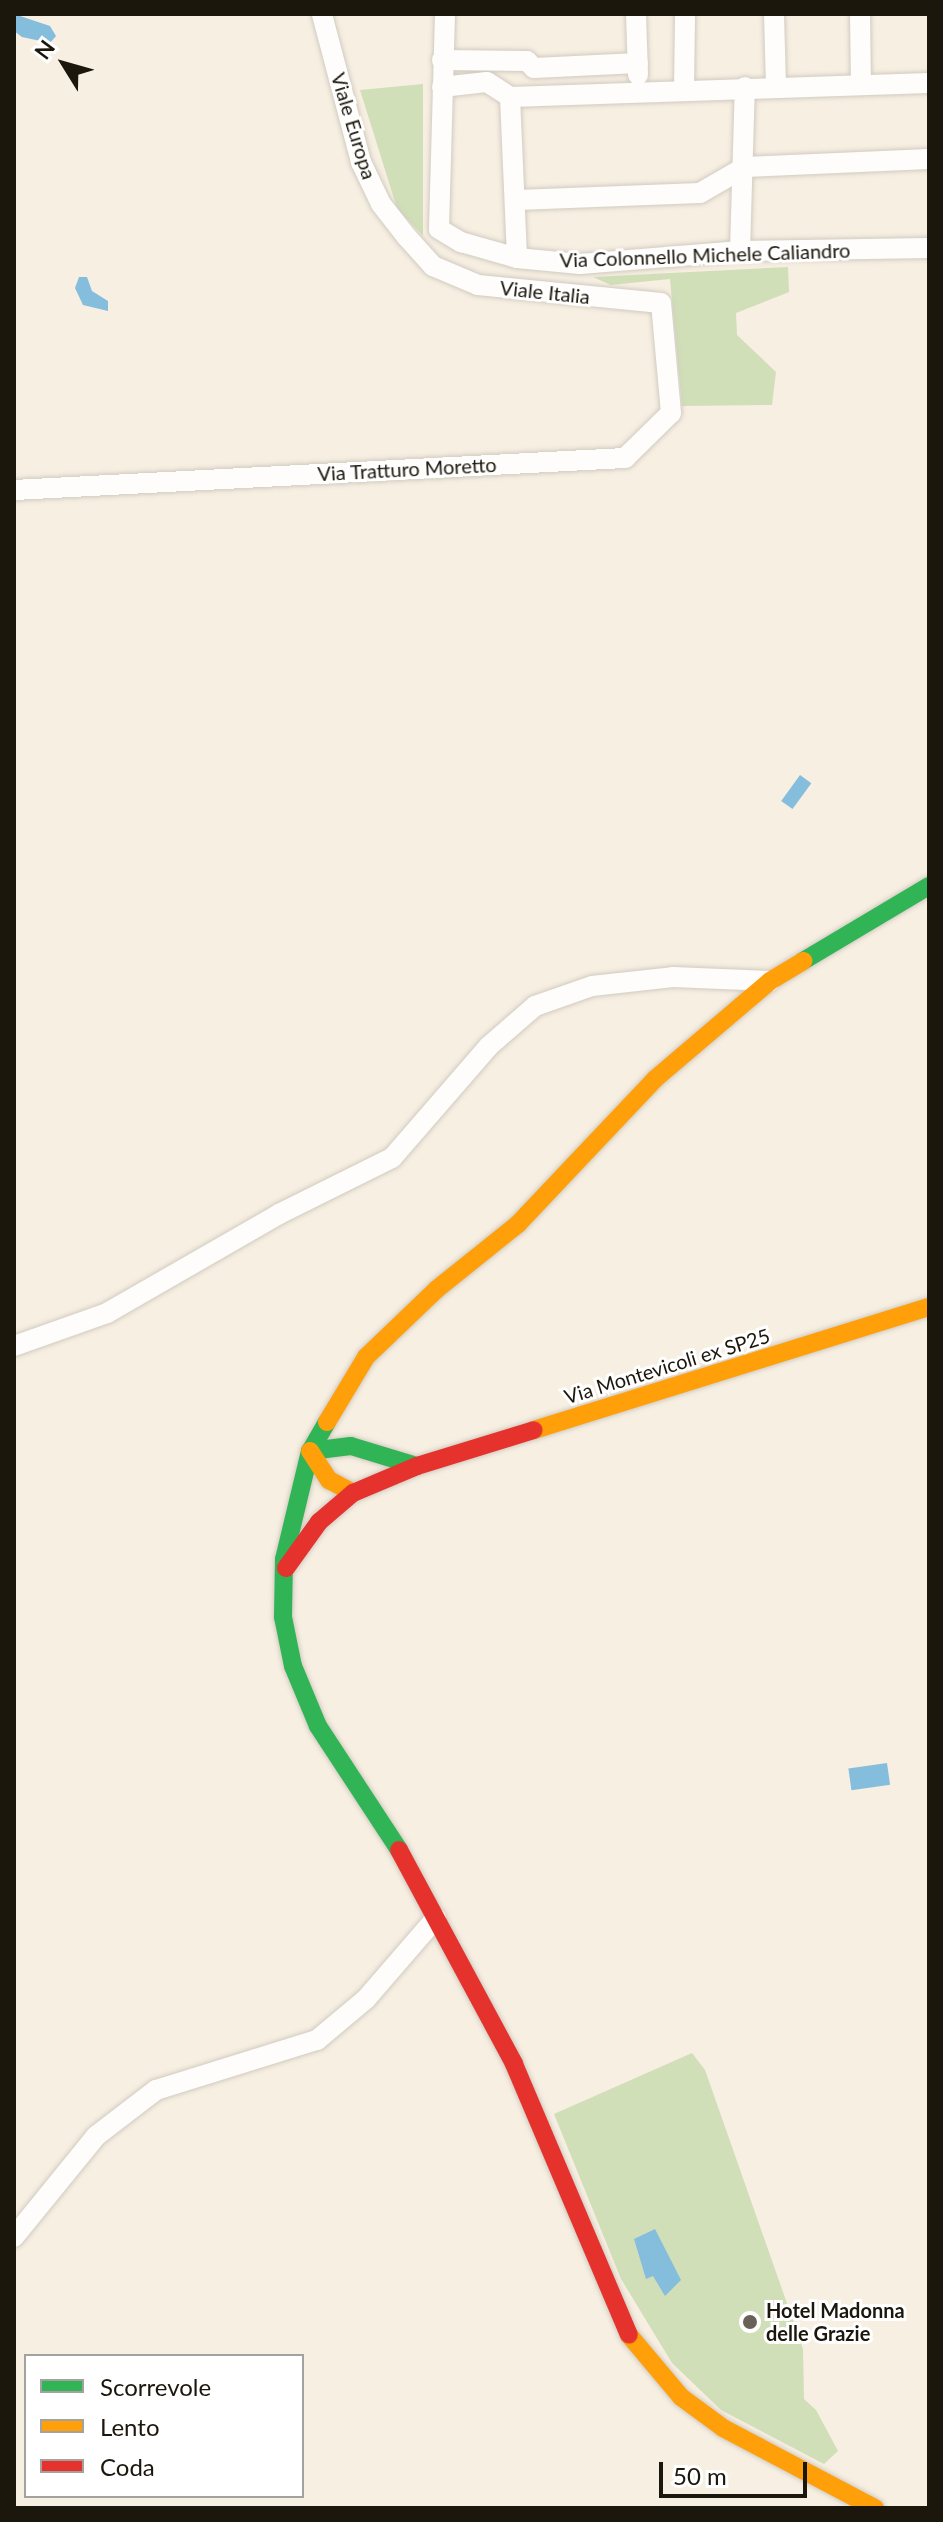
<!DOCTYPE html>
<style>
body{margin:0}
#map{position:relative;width:943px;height:2522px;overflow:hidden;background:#f7efe2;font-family:Lato,sans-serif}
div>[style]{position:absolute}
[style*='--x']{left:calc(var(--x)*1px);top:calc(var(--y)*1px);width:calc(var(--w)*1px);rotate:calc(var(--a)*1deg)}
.green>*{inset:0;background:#d0dfb8}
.water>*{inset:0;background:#85bddc;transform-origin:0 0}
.roads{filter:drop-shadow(0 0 2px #d1cbc0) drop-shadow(0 0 2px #d1cbc0)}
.street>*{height:20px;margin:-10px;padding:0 10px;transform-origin:10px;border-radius:10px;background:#fefdfb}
.fast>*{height:18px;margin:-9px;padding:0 9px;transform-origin:9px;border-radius:9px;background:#30b455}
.slow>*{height:18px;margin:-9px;padding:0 9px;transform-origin:9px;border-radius:9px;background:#ff9f0a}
.jam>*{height:18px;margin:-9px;padding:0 9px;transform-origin:9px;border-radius:9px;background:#e5322d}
.dots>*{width:22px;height:22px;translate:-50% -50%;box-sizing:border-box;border:4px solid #fff;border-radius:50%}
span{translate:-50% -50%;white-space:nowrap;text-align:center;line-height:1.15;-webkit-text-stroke:6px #fff;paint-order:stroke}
.street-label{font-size:20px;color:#1c170c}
.poi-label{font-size:20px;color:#1c170c;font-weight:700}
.left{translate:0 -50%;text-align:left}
.frame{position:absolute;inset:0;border:16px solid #1c170c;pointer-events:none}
.legend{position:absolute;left:24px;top:2354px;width:280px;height:144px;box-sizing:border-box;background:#fff;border:2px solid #a4a29e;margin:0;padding:10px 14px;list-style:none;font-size:24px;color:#1c170c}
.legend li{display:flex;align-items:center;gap:16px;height:40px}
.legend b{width:40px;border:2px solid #a4a29e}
.north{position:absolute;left:24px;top:24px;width:80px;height:80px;-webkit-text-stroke:6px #fff;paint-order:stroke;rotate:307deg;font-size:22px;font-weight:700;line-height:32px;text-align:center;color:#1c170c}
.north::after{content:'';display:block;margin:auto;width:28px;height:36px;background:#1c170c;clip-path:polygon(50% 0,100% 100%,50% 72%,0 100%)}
.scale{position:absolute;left:659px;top:2462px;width:148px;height:36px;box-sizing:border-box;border:4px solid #1c170c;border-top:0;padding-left:10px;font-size:24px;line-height:28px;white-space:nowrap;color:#1c170c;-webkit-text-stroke:6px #fff;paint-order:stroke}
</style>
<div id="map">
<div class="green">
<div style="clip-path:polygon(423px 84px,423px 236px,397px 208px,360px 90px)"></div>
<div style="clip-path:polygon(788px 267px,789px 292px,736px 313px,737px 335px,776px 372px,772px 405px,682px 406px,670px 279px,611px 285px,593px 277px)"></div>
<div style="clip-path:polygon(692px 2053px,705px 2070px,803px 2349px,804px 2399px,816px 2410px,838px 2451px,824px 2464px,721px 2410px,672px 2363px,621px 2279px,554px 2114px)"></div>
</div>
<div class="water">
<div style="clip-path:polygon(14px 14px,50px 26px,56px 36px,50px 43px,22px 37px,14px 31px)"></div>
<div style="clip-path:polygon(79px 277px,87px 277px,92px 291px,108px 301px,108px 311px,83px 305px,75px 288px)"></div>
<div style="left:800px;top:775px;width:14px;height:32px;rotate:36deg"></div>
<div style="left:887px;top:1763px;width:22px;height:39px;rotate:82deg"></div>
<div style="clip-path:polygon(655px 2229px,681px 2280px,665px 2296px,653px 2276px,646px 2279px,634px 2239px)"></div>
</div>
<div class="roads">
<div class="street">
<div style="--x:445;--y:14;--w:215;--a:91.6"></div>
<div style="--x:439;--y:229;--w:26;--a:31"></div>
<div style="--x:461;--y:242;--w:58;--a:15.9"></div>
<div style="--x:517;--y:258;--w:63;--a:5.4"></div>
<div style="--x:580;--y:264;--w:161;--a:-4.6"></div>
<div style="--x:740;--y:251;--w:189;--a:-0.9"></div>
<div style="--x:636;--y:14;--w:61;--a:88.1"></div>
<div style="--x:774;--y:14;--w:72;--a:88.4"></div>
<div style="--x:860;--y:14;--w:71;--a:89.2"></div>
<div style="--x:442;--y:60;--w:85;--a:0.7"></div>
<div style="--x:527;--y:61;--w:10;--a:45"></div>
<div style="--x:534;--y:68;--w:104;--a:-2.8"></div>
<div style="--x:442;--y:87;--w:45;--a:-6.3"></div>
<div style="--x:487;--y:82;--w:27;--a:33"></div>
<div style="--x:510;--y:97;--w:419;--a:-1.9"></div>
<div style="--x:684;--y:89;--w:75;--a:-89.2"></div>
<div style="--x:510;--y:97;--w:161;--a:87.5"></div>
<div style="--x:517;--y:200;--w:183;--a:-2.2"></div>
<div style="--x:700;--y:193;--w:52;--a:-30"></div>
<div style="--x:745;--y:167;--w:184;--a:-2.5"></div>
<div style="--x:740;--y:251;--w:164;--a:-88.3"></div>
<div style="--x:14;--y:490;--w:612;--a:-3"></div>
<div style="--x:625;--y:458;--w:64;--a:-44.4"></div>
<div style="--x:671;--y:413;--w:110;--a:-95.2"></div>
<div style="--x:661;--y:303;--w:184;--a:-174.4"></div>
<div style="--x:478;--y:285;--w:49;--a:-157.1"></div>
<div style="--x:433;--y:266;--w:40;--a:-132"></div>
<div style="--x:406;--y:236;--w:41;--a:-128"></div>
<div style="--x:381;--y:204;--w:47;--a:-115.5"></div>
<div style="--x:361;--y:162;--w:153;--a:-104.8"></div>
<div style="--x:14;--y:1346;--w:99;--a:-19.5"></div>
<div style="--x:107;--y:1313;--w:198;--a:-29.9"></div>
<div style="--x:279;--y:1214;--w:126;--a:-26.4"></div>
<div style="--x:392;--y:1158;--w:148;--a:-49.1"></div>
<div style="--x:489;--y:1046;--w:61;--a:-41"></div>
<div style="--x:535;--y:1006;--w:60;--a:-19.3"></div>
<div style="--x:592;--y:986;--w:81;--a:-6.3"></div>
<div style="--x:673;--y:977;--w:97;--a:2.4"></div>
<div style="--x:14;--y:2237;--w:130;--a:-50.9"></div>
<div style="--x:96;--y:2136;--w:76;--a:-37.5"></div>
<div style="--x:156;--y:2090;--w:169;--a:-17.3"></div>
<div style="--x:317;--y:2040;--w:64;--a:-39.9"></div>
<div style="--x:366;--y:1999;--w:107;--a:-49.2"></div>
</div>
<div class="fast">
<div style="--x:803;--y:961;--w:147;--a:-30.8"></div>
<div style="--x:327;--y:1422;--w:34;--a:120"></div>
<div style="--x:310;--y:1451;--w:111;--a:103.5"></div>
<div style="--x:284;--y:1559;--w:58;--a:91"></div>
<div style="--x:283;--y:1617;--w:50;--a:78.5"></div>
<div style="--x:293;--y:1666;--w:65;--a:67.4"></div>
<div style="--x:318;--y:1726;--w:148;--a:56.8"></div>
<div style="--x:310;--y:1451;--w:41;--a:-7"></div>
<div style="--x:351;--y:1446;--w:69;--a:16.9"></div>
</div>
<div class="slow">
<div style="--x:327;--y:1422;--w:76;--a:-59"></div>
<div style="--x:366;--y:1357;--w:98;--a:-43.8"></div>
<div style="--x:437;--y:1289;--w:104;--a:-38.7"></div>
<div style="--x:518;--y:1224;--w:199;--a:-46.6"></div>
<div style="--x:655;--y:1079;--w:151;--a:-40.4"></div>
<div style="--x:770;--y:981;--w:39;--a:-31"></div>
<div style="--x:534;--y:1430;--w:414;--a:-17.3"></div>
<div style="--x:310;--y:1451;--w:35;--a:57"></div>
<div style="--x:329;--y:1480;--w:27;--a:28"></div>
<div style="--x:629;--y:2335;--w:81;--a:50"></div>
<div style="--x:681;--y:2397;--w:52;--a:36.4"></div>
<div style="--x:723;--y:2428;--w:172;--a:27.8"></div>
</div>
<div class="jam">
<div style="--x:286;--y:1568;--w:57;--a:-54.3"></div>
<div style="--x:319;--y:1522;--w:45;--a:-40.5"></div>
<div style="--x:353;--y:1493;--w:69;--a:-22.9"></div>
<div style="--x:417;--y:1466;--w:122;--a:-17.1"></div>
<div style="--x:399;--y:1850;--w:243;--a:61.7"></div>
<div style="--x:514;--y:2064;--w:294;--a:67"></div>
</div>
</div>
<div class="dots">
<div style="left:750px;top:2322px;background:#696357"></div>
</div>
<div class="street-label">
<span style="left:354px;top:126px;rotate:73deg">Viale Europa</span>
<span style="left:705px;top:255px;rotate:-2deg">Via Colonnello Michele Caliandro</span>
<span style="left:545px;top:292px;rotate:6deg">Viale Italia</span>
<span style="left:407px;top:469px;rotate:-3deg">Via Tratturo Moretto</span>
<span style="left:667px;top:1366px;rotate:-17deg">Via Montevicoli ex SP25</span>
</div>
<div class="poi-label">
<span class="left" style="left:766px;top:2322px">Hotel Madonna<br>delle Grazie</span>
</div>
<div class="frame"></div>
<ul class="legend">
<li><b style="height:10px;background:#30b455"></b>Scorrevole</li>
<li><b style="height:10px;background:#ff9f0a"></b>Lento</li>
<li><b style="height:10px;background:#e5322d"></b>Coda</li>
</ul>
<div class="north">N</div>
<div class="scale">50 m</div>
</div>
